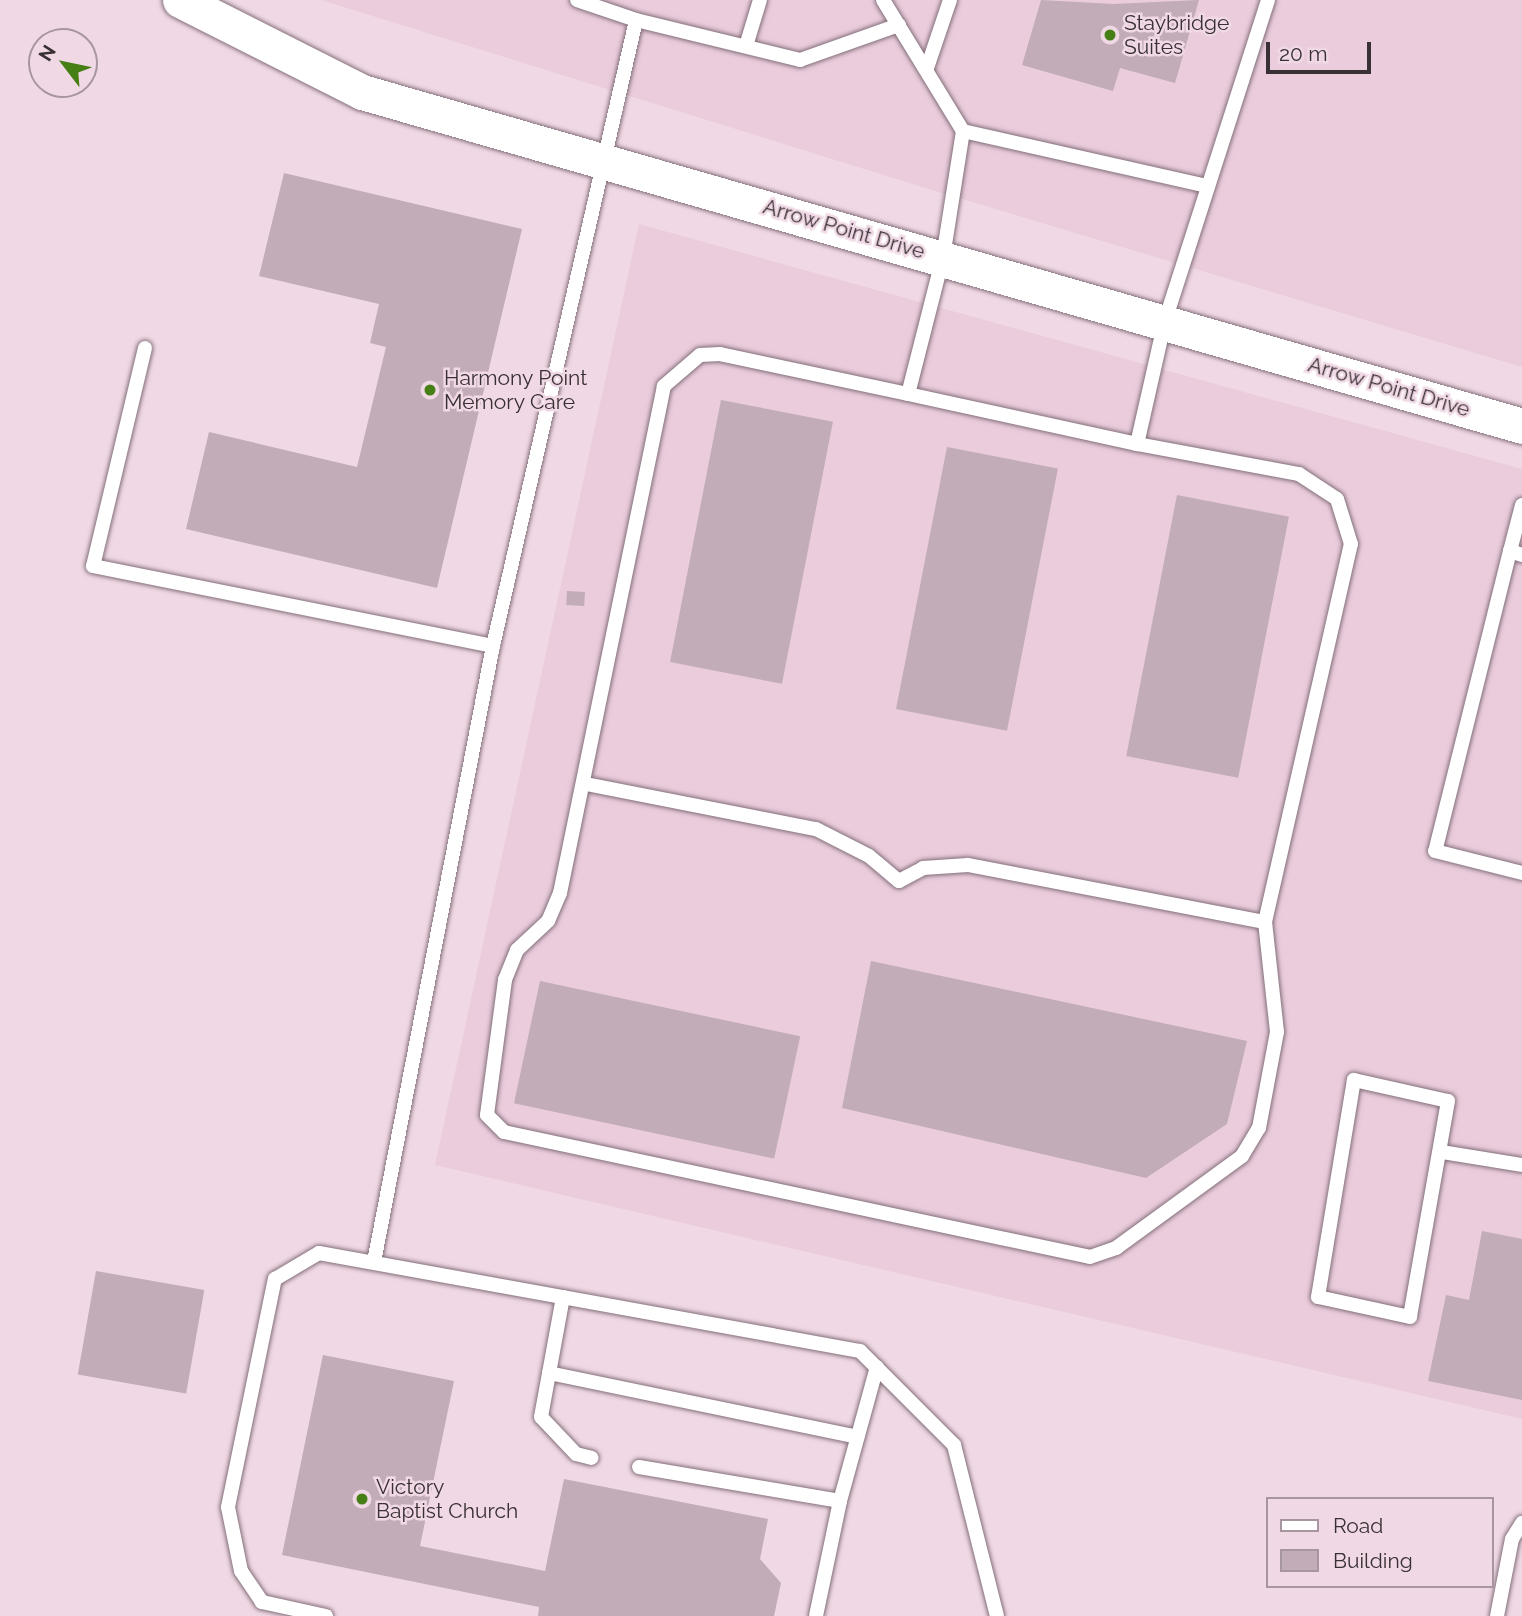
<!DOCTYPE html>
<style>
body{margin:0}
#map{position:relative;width:1522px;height:1616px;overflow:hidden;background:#f0d9e5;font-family:Raleway,sans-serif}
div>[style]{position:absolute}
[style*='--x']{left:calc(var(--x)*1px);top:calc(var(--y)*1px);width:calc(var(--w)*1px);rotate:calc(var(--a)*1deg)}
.built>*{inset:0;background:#eaccdc}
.building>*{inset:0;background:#c1acb7;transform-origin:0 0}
.roads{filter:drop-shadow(0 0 2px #836f7a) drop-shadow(0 0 2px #836f7a)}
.service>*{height:14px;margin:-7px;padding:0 7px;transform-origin:7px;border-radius:7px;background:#fff}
.tertiary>*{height:35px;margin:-17.5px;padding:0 17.5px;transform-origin:17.5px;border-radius:17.5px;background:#fff}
.dots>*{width:19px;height:19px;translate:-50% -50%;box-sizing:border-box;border:4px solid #f0d9e5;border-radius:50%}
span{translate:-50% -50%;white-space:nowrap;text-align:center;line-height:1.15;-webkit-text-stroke:5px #f0d9e5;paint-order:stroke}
.poi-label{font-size:21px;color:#393035}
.left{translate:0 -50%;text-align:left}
.street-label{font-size:21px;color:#393035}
.legend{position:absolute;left:1266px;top:1497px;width:228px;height:91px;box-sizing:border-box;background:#f0d9e5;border:2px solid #a7959f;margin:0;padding:9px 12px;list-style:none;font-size:21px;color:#393035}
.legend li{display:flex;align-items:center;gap:14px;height:35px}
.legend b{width:35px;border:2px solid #a7959f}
.north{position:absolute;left:28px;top:28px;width:70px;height:70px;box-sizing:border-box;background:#f0d9e5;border:2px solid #a7959f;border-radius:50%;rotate:302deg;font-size:19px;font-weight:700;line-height:28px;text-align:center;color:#393035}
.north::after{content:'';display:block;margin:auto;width:24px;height:32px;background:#477f17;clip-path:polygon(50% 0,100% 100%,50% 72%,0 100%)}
.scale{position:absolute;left:1266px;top:42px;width:105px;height:32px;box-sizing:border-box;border:4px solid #393035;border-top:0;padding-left:9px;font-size:21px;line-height:24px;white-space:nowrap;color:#393035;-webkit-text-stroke:5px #f0d9e5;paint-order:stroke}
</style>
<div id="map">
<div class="built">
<div style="clip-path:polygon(321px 0,1522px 0,1522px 367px,922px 187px)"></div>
<div style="clip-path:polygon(639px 224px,1522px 469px,1522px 1419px,435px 1165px)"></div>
</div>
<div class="building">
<div style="clip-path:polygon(1041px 0,1113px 4px,1199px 0,1175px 83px,1120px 68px,1113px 91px,1022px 65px)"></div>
<div style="clip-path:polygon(284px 173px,522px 229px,437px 588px,186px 529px,209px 432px,357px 467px,386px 347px,370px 343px,379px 304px,259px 276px)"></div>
<div style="left:721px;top:400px;width:114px;height:267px;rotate:11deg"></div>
<div style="left:947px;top:447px;width:113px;height:267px;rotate:11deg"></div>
<div style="left:1177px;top:495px;width:114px;height:266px;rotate:11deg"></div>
<div style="left:567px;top:591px;width:18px;height:14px;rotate:3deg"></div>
<div style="clip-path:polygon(871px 961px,1247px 1041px,1227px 1124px,1146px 1178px,842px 1108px)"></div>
<div style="left:540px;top:981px;width:266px;height:125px;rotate:12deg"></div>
<div style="clip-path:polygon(1482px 1231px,1522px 1239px,1522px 1400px,1428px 1381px,1446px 1295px,1469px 1300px)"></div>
<div style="left:96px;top:1271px;width:110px;height:105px;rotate:10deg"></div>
<div style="clip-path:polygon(323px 1355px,454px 1381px,420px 1546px,545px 1571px,564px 1479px,768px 1519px,760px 1559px,781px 1583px,774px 1616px,538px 1616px,539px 1607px,282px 1555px)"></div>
</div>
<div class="roads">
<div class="service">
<div style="--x:577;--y:0;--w:62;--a:18.7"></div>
<div style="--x:883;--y:0;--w:153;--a:58.6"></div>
<div style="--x:963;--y:131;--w:128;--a:99"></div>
<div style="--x:943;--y:257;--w:141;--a:104.3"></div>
<div style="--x:908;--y:394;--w:234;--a:12.3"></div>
<div style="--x:1137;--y:444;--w:126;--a:-77.2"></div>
<div style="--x:1165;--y:321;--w:337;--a:-72.2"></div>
<div style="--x:746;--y:46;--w:48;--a:-73.1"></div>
<div style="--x:927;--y:68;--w:72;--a:-71.3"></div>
<div style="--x:963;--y:131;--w:251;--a:12.7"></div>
<div style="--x:145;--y:348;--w:224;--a:103.4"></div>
<div style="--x:93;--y:566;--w:408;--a:11.3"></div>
<div style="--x:908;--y:394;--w:192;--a:-168"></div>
<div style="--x:720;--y:354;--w:20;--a:177"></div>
<div style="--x:700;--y:355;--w:48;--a:139.3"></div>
<div style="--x:664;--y:386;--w:518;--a:101.59"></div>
<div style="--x:560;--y:893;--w:30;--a:113"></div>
<div style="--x:548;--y:921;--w:42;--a:136.9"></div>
<div style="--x:517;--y:950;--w:32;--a:112"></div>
<div style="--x:505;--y:980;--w:136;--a:97.6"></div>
<div style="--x:487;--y:1115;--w:24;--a:45"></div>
<div style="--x:504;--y:1132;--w:599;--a:12.04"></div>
<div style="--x:1090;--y:1257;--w:28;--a:-19"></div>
<div style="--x:1116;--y:1248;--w:156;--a:-36.1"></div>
<div style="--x:1242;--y:1156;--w:33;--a:-59"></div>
<div style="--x:1259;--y:1128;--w:98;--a:-79.4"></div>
<div style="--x:1277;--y:1032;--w:111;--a:-96.2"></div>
<div style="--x:1265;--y:922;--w:388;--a:-77.2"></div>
<div style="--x:1351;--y:544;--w:47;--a:-107.3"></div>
<div style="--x:1337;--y:499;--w:45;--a:-146.7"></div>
<div style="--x:1299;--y:474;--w:165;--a:-169.5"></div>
<div style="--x:1522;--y:505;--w:48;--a:104.6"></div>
<div style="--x:1510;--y:551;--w:13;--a:18"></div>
<div style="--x:1510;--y:551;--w:309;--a:104"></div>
<div style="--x:1435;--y:851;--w:90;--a:14.2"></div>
<div style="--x:586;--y:784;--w:234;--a:11.1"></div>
<div style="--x:816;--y:829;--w:59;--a:27"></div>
<div style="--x:869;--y:856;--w:39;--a:40"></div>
<div style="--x:899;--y:881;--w:27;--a:-28"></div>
<div style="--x:923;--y:868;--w:45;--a:-3.8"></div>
<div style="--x:968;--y:865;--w:302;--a:10.9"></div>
<div style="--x:1354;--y:1080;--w:96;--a:12.6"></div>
<div style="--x:1448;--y:1101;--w:219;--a:100"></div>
<div style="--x:1410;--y:1317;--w:94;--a:-167.7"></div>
<div style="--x:1318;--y:1297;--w:220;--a:-80.6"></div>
<div style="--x:1442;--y:1152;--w:81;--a:9.2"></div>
<div style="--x:374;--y:1262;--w:627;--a:-79.07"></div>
<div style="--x:493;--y:646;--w:642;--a:-77.13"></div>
<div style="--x:636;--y:20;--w:169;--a:13.7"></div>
<div style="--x:800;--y:60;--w:105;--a:-19.5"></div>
<div style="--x:563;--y:1297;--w:122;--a:100.4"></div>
<div style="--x:541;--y:1417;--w:51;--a:46.6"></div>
<div style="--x:576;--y:1454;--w:16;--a:14"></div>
<div style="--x:549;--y:1373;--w:315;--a:11.7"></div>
<div style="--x:639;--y:1467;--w:204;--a:9.6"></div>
<div style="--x:840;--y:1501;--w:117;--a:101.8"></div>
<div style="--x:840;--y:1501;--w:139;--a:-74.6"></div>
<div style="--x:326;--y:1616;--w:66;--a:-167.7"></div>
<div style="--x:262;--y:1602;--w:37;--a:-124"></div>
<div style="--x:241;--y:1571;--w:65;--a:-101.5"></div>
<div style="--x:228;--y:1507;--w:233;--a:-78.4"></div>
<div style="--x:275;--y:1279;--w:51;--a:-30.6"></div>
<div style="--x:319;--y:1253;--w:550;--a:10.27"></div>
<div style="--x:860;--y:1351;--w:133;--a:45"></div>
<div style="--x:954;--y:1445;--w:176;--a:75.9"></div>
<div style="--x:1497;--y:1616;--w:78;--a:-79"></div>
<div style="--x:1512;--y:1539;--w:19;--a:-58"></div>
</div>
<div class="tertiary">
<div style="--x:180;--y:0;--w:204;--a:26.8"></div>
<div style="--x:362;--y:92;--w:1207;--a:16.06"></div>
</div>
</div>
<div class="dots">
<div style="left:1110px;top:35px;background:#477f17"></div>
<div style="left:430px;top:390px;background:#477f17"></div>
<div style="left:362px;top:1499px;background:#477f17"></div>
</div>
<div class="poi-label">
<span class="left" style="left:1124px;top:35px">Staybridge<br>Suites</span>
<span class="left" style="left:444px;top:390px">Harmony Point<br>Memory Care</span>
<span class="left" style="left:376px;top:1499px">Victory<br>Baptist Church</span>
</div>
<div class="street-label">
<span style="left:844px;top:229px;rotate:16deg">Arrow Point Drive</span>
<span style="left:1389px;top:387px;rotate:16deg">Arrow Point Drive</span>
</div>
<ul class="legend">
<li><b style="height:9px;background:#fff"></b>Road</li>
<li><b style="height:19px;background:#c1acb7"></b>Building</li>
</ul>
<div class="north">N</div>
<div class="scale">20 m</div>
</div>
